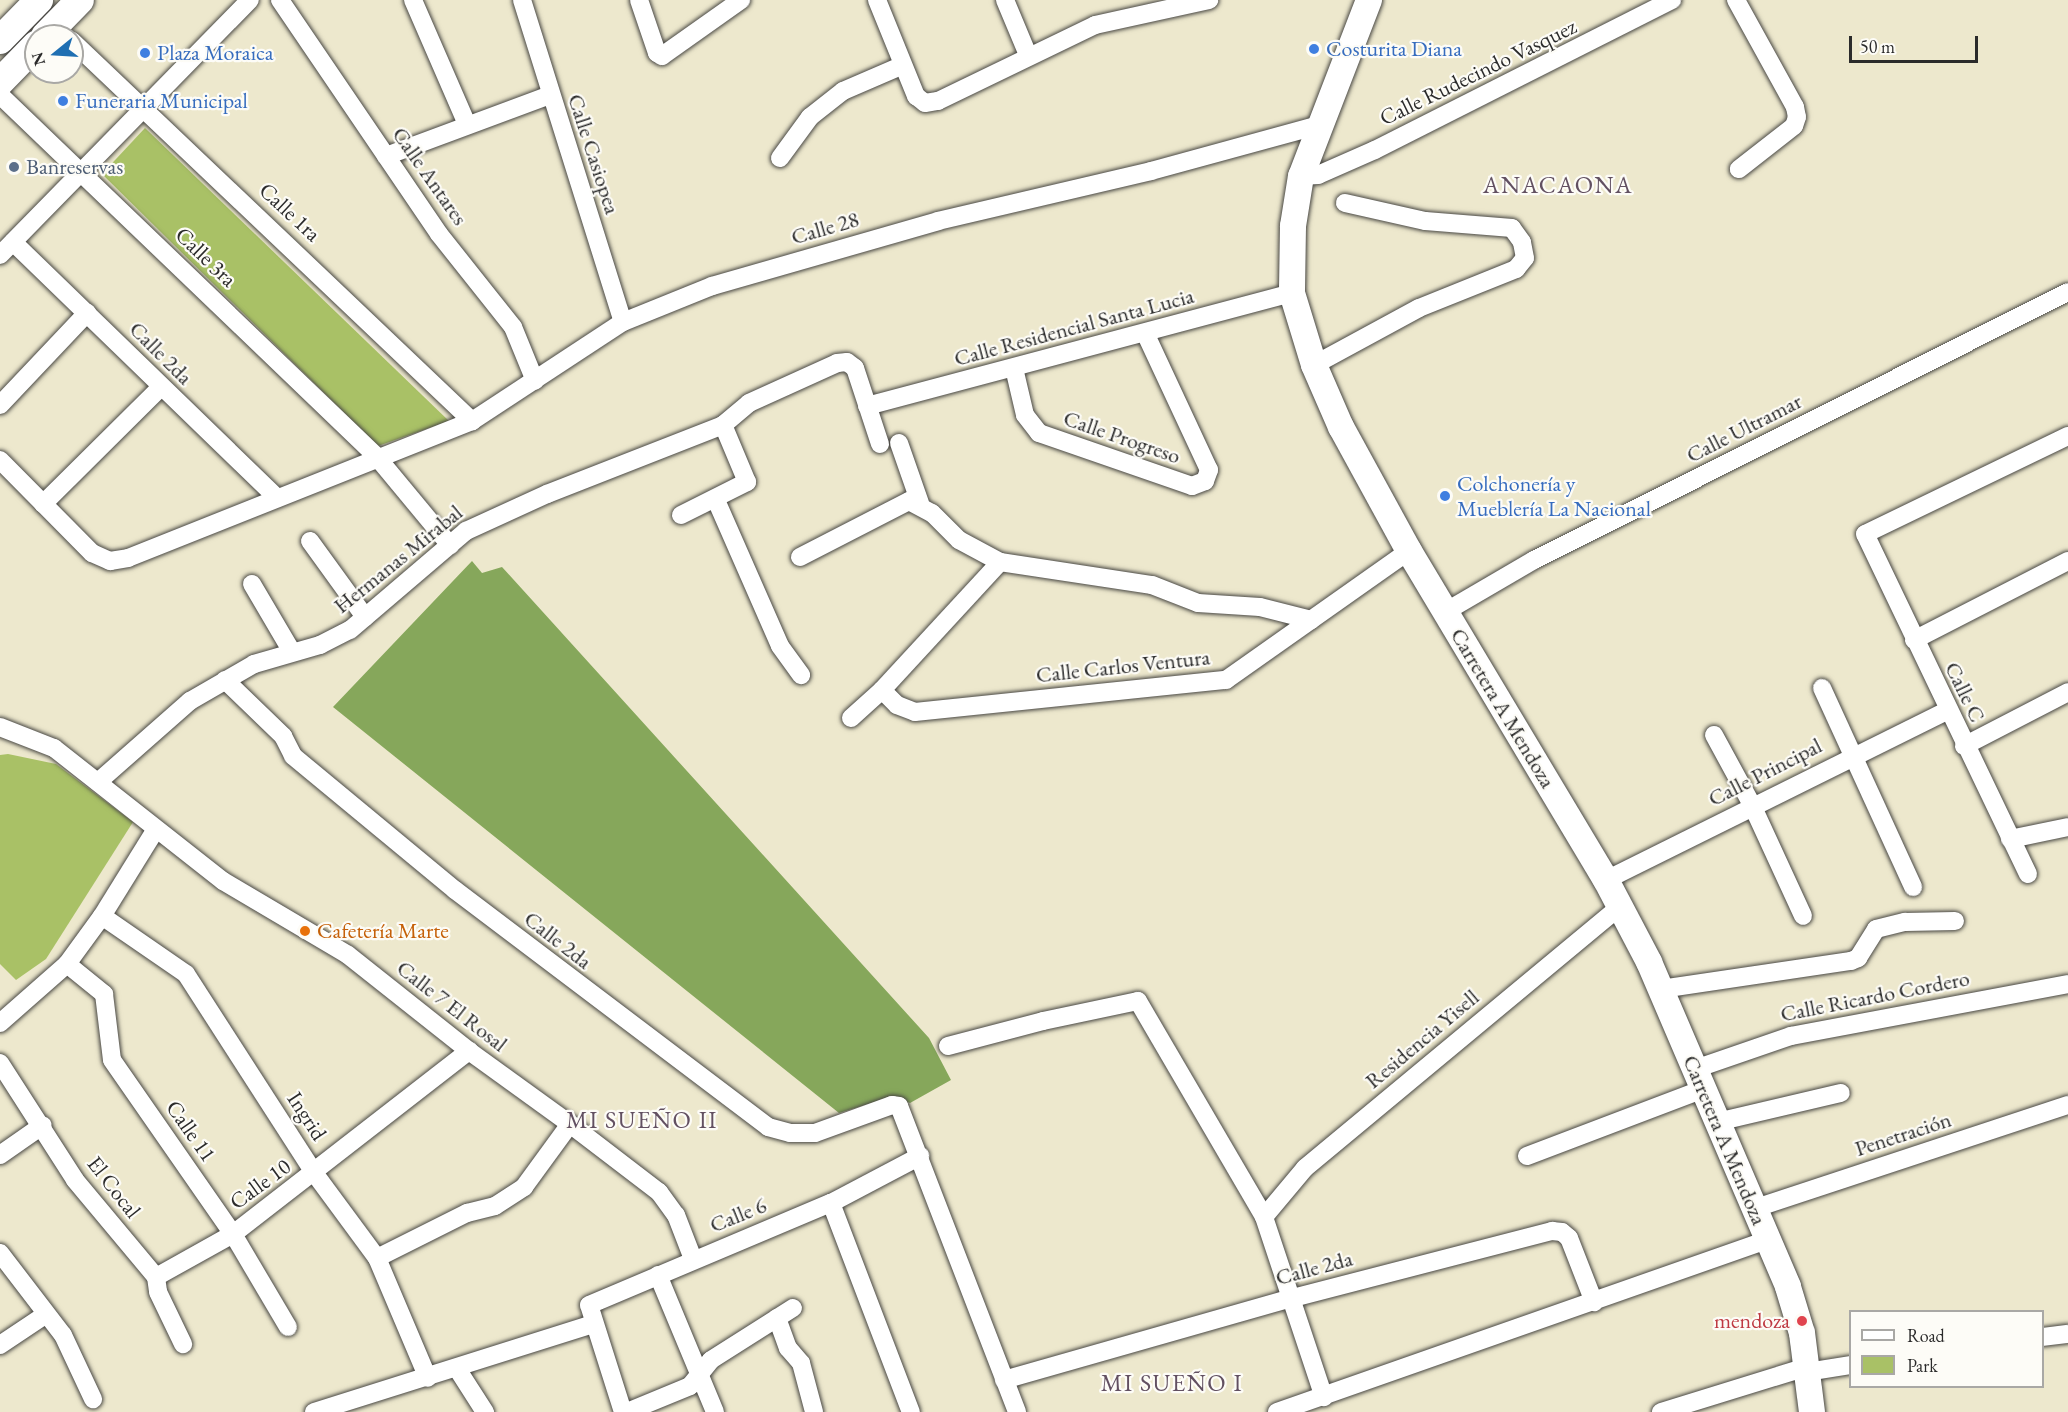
<!DOCTYPE html>
<meta charset="utf-8">
<style>
body{margin:0}
#map{position:relative;width:2068px;height:1412px;overflow:hidden;background:#ede8cd;font-family:"EB Garamond",serif}
div>[style]{position:absolute}
[style*='--x']{left:calc(var(--x)*1px);top:calc(var(--y)*1px);width:calc(var(--w)*1px);rotate:calc(var(--a)*1deg)}
.green>*{inset:0;background:#a9c166}
.forest>*{inset:0;background:#86a75b}
.roads{filter:drop-shadow(0 0 2px #484743) drop-shadow(0 0 2px #484743)}
.street>*{height:18px;margin:-9px;padding:0 9px;transform-origin:9px;border-radius:9px;background:#fff}
.secondary>*{height:26px;margin:-13px;padding:0 13px;transform-origin:13px;border-radius:13px;background:#fff}
.primary>*{height:28px;margin:-14px;padding:0 14px;transform-origin:14px;border-radius:14px;background:#fff}
.dots>*{width:16px;height:16px;translate:-50% -50%;box-sizing:border-box;border:3px solid #fdfcf7;border-radius:50%}
span{translate:-50% -50%;white-space:nowrap;text-align:center;line-height:1.15;-webkit-text-stroke:4.5px #fdfcf7;paint-order:stroke}
.shop-label{font-size:22px;color:#366cbe}
.left{translate:0 -50%;text-align:left}
.street-label{font-size:22px;color:#2b2b2b}
.service-label{font-size:22px;color:#4e5e75}
.food-label{font-size:22px;color:#c56008}
.health-label{font-size:22px;color:#be3a42}
.right{translate:-100% -50%;text-align:right}
.neighbourhood-label{font-size:24px;color:#625061;letter-spacing:1.5px}
.legend{position:absolute;left:1849px;top:1310px;width:195px;height:78px;box-sizing:border-box;background:#fdfcf7;border:2px solid #a9a8a5;margin:0;padding:8px 10px;list-style:none;font-size:18px;color:#2b2b2b}
.legend li{display:flex;align-items:center;gap:12px;height:30px}
.legend b{width:30px;border:2px solid #a9a8a5}
.north{position:absolute;left:24px;top:24px;width:60px;height:60px;box-sizing:border-box;background:#fdfcf7;border:2px solid #a9a8a5;border-radius:50%;rotate:252deg;font-size:16px;font-weight:700;line-height:24px;text-align:center;color:#2b2b2b}
.north::after{content:'';display:block;margin:auto;width:21px;height:27px;background:#1f6fb2;clip-path:polygon(50% 0,100% 100%,50% 72%,0 100%)}
.scale{position:absolute;left:1849px;top:36px;width:129px;height:27px;box-sizing:border-box;border:3px solid #2b2b2b;border-top:0;padding-left:8px;font-size:18px;line-height:21px;white-space:nowrap;color:#2b2b2b;-webkit-text-stroke:4px #fdfcf7;paint-order:stroke}
</style>
<div id="map">
<div class="green">
<div style="clip-path:polygon(145px 128px,449px 421px,378px 446px,102px 174px)"></div>
<div style="clip-path:polygon(8px 754px,56px 764px,133px 822px,46px 959px,16px 980px,0 964px,0 755px)"></div>
</div>
<div class="forest">
<div style="clip-path:polygon(472px 561px,482px 573px,502px 567px,929px 1038px,951px 1080px,910px 1103px,894px 1096px,839px 1113px,333px 707px)"></div>
</div>
<div class="roads">
<div class="street">
<div style="--x:280;--y:0;--w:283;--a:55.8"></div>
<div style="--x:439;--y:234;--w:119;--a:51.5"></div>
<div style="--x:513;--y:327;--w:58;--a:67.8"></div>
<div style="--x:413;--y:0;--w:135;--a:66.5"></div>
<div style="--x:522;--y:0;--w:337;--a:72.6"></div>
<div style="--x:639;--y:0;--w:56;--a:71.2"></div>
<div style="--x:657;--y:53;--w:6;--a:31"></div>
<div style="--x:662;--y:56;--w:97;--a:-35.3"></div>
<div style="--x:877;--y:0;--w:104;--a:67.9"></div>
<div style="--x:916;--y:96;--w:11;--a:38"></div>
<div style="--x:925;--y:103;--w:13;--a:-9"></div>
<div style="--x:938;--y:101;--w:174;--a:-25.8"></div>
<div style="--x:1095;--y:25;--w:117;--a:-12.4"></div>
<div style="--x:1005;--y:0;--w:60;--a:67.3"></div>
<div style="--x:1736;--y:0;--w:122;--a:61.1"></div>
<div style="--x:1795;--y:107;--w:10;--a:79"></div>
<div style="--x:1797;--y:117;--w:9;--a:108"></div>
<div style="--x:1794;--y:126;--w:70;--a:142"></div>
<div style="--x:72;--y:41;--w:552;--a:43.53"></div>
<div style="--x:0;--y:95;--w:521;--a:43.83"></div>
<div style="--x:376;--y:456;--w:116;--a:50.3"></div>
<div style="--x:386;--y:156;--w:175;--a:-20.4"></div>
<div style="--x:780;--y:158;--w:51;--a:-53.8"></div>
<div style="--x:810;--y:117;--w:42;--a:-38.2"></div>
<div style="--x:843;--y:91;--w:65;--a:-23.4"></div>
<div style="--x:1301;--y:176;--w:17;--a:-3"></div>
<div style="--x:1318;--y:175;--w:62;--a:-23.7"></div>
<div style="--x:1375;--y:150;--w:333;--a:-26.8"></div>
<div style="--x:13;--y:242;--w:368;--a:44.1"></div>
<div style="--x:0;--y:255;--w:357;--a:-45.6"></div>
<div style="--x:1314;--y:365;--w:119;--a:-28.5"></div>
<div style="--x:1419;--y:308;--w:105;--a:-21.9"></div>
<div style="--x:1516;--y:269;--w:14;--a:-51"></div>
<div style="--x:1525;--y:258;--w:16;--a:-101"></div>
<div style="--x:1522;--y:242;--w:17;--a:-126"></div>
<div style="--x:1512;--y:228;--w:87;--a:-175.4"></div>
<div style="--x:1425;--y:221;--w:82;--a:-167.3"></div>
<div style="--x:1014;--y:368;--w:48;--a:76.8"></div>
<div style="--x:1025;--y:415;--w:23;--a:52"></div>
<div style="--x:1039;--y:433;--w:162;--a:19.1"></div>
<div style="--x:1192;--y:486;--w:14;--a:-21"></div>
<div style="--x:1205;--y:481;--w:12;--a:-70"></div>
<div style="--x:1209;--y:470;--w:151;--a:-115"></div>
<div style="--x:0;--y:405;--w:127;--a:-46.6"></div>
<div style="--x:867;--y:406;--w:440;--a:-14.9"></div>
<div style="--x:899;--y:443;--w:64;--a:70.7"></div>
<div style="--x:0;--y:460;--w:131;--a:45.3"></div>
<div style="--x:92;--y:553;--w:20;--a:24"></div>
<div style="--x:110;--y:561;--w:18;--a:-9"></div>
<div style="--x:128;--y:558;--w:370;--a:-21.7"></div>
<div style="--x:472;--y:421;--w:181;--a:-33.3"></div>
<div style="--x:623;--y:322;--w:96;--a:-22"></div>
<div style="--x:712;--y:286;--w:235;--a:-16"></div>
<div style="--x:938;--y:221;--w:219;--a:-13.2"></div>
<div style="--x:1151;--y:171;--w:174;--a:-15.3"></div>
<div style="--x:716;--y:500;--w:159;--a:66.3"></div>
<div style="--x:780;--y:646;--w:36;--a:54"></div>
<div style="--x:43;--y:504;--w:166;--a:-44.8"></div>
<div style="--x:681;--y:515;--w:74;--a:-26.6"></div>
<div style="--x:747;--y:482;--w:62;--a:-112.8"></div>
<div style="--x:310;--y:541;--w:94;--a:54.1"></div>
<div style="--x:800;--y:557;--w:123;--a:-27.2"></div>
<div style="--x:909;--y:501;--w:26;--a:28"></div>
<div style="--x:932;--y:513;--w:38;--a:45"></div>
<div style="--x:959;--y:540;--w:47;--a:28.2"></div>
<div style="--x:1000;--y:562;--w:154;--a:8.6"></div>
<div style="--x:1152;--y:585;--w:49;--a:21.4"></div>
<div style="--x:1198;--y:603;--w:62;--a:3.7"></div>
<div style="--x:1260;--y:607;--w:53;--a:14.3"></div>
<div style="--x:252;--y:584;--w:79;--a:59.5"></div>
<div style="--x:1445;--y:612;--w:103;--a:-30.3"></div>
<div style="--x:1534;--y:560;--w:597;--a:-26.65"></div>
<div style="--x:1914;--y:640;--w:173;--a:-27.2"></div>
<div style="--x:225;--y:680;--w:81;--a:44"></div>
<div style="--x:283;--y:736;--w:22;--a:63"></div>
<div style="--x:293;--y:756;--w:210;--a:39.6"></div>
<div style="--x:455;--y:890;--w:393;--a:37.1"></div>
<div style="--x:768;--y:1127;--w:23;--a:15"></div>
<div style="--x:790;--y:1133;--w:25;--a:0"></div>
<div style="--x:815;--y:1133;--w:82;--a:-20"></div>
<div style="--x:892;--y:1105;--w:7;--a:8"></div>
<div style="--x:899;--y:1106;--w:328;--a:68.9"></div>
<div style="--x:1822;--y:688;--w:219;--a:65.4"></div>
<div style="--x:882;--y:690;--w:21;--a:45"></div>
<div style="--x:897;--y:705;--w:19;--a:21"></div>
<div style="--x:915;--y:712;--w:313;--a:-5.9"></div>
<div style="--x:1226;--y:680;--w:224;--a:-35.2"></div>
<div style="--x:851;--y:718;--w:42;--a:-42.1"></div>
<div style="--x:882;--y:690;--w:174;--a:-47.3"></div>
<div style="--x:0;--y:727;--w:58;--a:21.3"></div>
<div style="--x:54;--y:748;--w:215;--a:38.2"></div>
<div style="--x:223;--y:881;--w:145;--a:30.6"></div>
<div style="--x:348;--y:955;--w:154;--a:38.4"></div>
<div style="--x:469;--y:1051;--w:125;--a:35.9"></div>
<div style="--x:570;--y:1124;--w:112;--a:37.4"></div>
<div style="--x:659;--y:1192;--w:29;--a:54"></div>
<div style="--x:676;--y:1215;--w:47;--a:68.9"></div>
<div style="--x:1714;--y:735;--w:80;--a:61.5"></div>
<div style="--x:1752;--y:805;--w:122;--a:65.3"></div>
<div style="--x:1964;--y:746;--w:117;--a:-27.4"></div>
<div style="--x:98;--y:782;--w:123;--a:-41.4"></div>
<div style="--x:190;--y:701;--w:74;--a:-30"></div>
<div style="--x:254;--y:664;--w:69;--a:-16.1"></div>
<div style="--x:320;--y:645;--w:34;--a:-27"></div>
<div style="--x:350;--y:630;--w:153;--a:-40.5"></div>
<div style="--x:466;--y:531;--w:89;--a:-24.6"></div>
<div style="--x:547;--y:494;--w:189;--a:-21.4"></div>
<div style="--x:723;--y:425;--w:34;--a:-40"></div>
<div style="--x:749;--y:403;--w:97;--a:-24.4"></div>
<div style="--x:837;--y:363;--w:10;--a:-6"></div>
<div style="--x:847;--y:362;--w:10;--a:37"></div>
<div style="--x:855;--y:368;--w:80;--a:71.8"></div>
<div style="--x:2010;--y:839;--w:59;--a:-11.7"></div>
<div style="--x:2028;--y:874;--w:377;--a:-115.6"></div>
<div style="--x:1865;--y:534;--w:225;--a:-25.8"></div>
<div style="--x:1606;--y:880;--w:381;--a:-26.4"></div>
<div style="--x:102;--y:916;--w:102;--a:34.6"></div>
<div style="--x:186;--y:974;--w:238;--a:57.2"></div>
<div style="--x:315;--y:1174;--w:104;--a:53.6"></div>
<div style="--x:377;--y:1258;--w:130;--a:67"></div>
<div style="--x:67;--y:964;--w:48;--a:39"></div>
<div style="--x:104;--y:994;--w:66;--a:83.1"></div>
<div style="--x:112;--y:1060;--w:212;--a:55.2"></div>
<div style="--x:233;--y:1234;--w:108;--a:59.4"></div>
<div style="--x:1661;--y:989;--w:192;--a:-8.4"></div>
<div style="--x:1851;--y:961;--w:8;--a:-23"></div>
<div style="--x:1858;--y:958;--w:34;--a:-58"></div>
<div style="--x:1876;--y:929;--w:30;--a:-14"></div>
<div style="--x:1905;--y:922;--w:50;--a:-1.1"></div>
<div style="--x:0;--y:1023;--w:89;--a:-41.4"></div>
<div style="--x:67;--y:964;--w:59;--a:-53.9"></div>
<div style="--x:102;--y:916;--w:102;--a:-58.2"></div>
<div style="--x:948;--y:1046;--w:98;--a:-14.7"></div>
<div style="--x:1043;--y:1021;--w:97;--a:-11.9"></div>
<div style="--x:1138;--y:1001;--w:250;--a:59.7"></div>
<div style="--x:1264;--y:1217;--w:190;--a:71.6"></div>
<div style="--x:0;--y:1063;--w:139;--a:57.3"></div>
<div style="--x:75;--y:1180;--w:126;--a:50.1"></div>
<div style="--x:156;--y:1277;--w:15;--a:82"></div>
<div style="--x:158;--y:1292;--w:58;--a:64.3"></div>
<div style="--x:1695;--y:1069;--w:102;--a:-19"></div>
<div style="--x:1791;--y:1036;--w:282;--a:-10.6"></div>
<div style="--x:1717;--y:1122;--w:127;--a:-13.2"></div>
<div style="--x:0;--y:1155;--w:52;--a:-34.9"></div>
<div style="--x:1527;--y:1156;--w:188;--a:-20.8"></div>
<div style="--x:831;--y:1203;--w:224;--a:69.1"></div>
<div style="--x:1753;--y:1209;--w:332;--a:-18.3"></div>
<div style="--x:1264;--y:1217;--w:64;--a:-50.1"></div>
<div style="--x:1305;--y:1168;--w:408;--a:-39.7"></div>
<div style="--x:0;--y:1253;--w:103;--a:52.5"></div>
<div style="--x:63;--y:1335;--w:71;--a:64.9"></div>
<div style="--x:377;--y:1258;--w:101;--a:-26.6"></div>
<div style="--x:467;--y:1213;--w:29;--a:-14"></div>
<div style="--x:495;--y:1206;--w:35;--a:-33"></div>
<div style="--x:524;--y:1187;--w:78;--a:-53.9"></div>
<div style="--x:658;--y:1275;--w:148;--a:67.4"></div>
<div style="--x:156;--y:1277;--w:88;--a:-29.2"></div>
<div style="--x:233;--y:1234;--w:299;--a:-37.8"></div>
<div style="--x:777;--y:1318;--w:32;--a:70"></div>
<div style="--x:788;--y:1348;--w:20;--a:49"></div>
<div style="--x:801;--y:1363;--w:51;--a:75.1"></div>
<div style="--x:2042;--y:1337;--w:26;--a:-7"></div>
<div style="--x:0;--y:1345;--w:54;--a:-33.7"></div>
<div style="--x:458;--y:1370;--w:50;--a:57.3"></div>
<div style="--x:1807;--y:1372;--w:44;--a:-9.2"></div>
<div style="--x:1004;--y:1380;--w:296;--a:-15.9"></div>
<div style="--x:1289;--y:1299;--w:272;--a:-14.5"></div>
<div style="--x:1552;--y:1231;--w:10;--a:6"></div>
<div style="--x:1562;--y:1232;--w:9;--a:41"></div>
<div style="--x:1569;--y:1238;--w:69;--a:68.7"></div>
<div style="--x:314;--y:1412;--w:293;--a:-17.5"></div>
<div style="--x:623;--y:1412;--w:112;--a:-107.6"></div>
<div style="--x:589;--y:1305;--w:263;--a:-22.9"></div>
<div style="--x:831;--y:1203;--w:101;--a:-27.8"></div>
<div style="--x:627;--y:1412;--w:68;--a:-22.4"></div>
<div style="--x:690;--y:1386;--w:33;--a:-51"></div>
<div style="--x:711;--y:1360;--w:97;--a:-32.4"></div>
<div style="--x:1277;--y:1412;--w:519;--a:-19.34"></div>
<div style="--x:1661;--y:1412;--w:152;--a:-17.2"></div>
</div>
<div class="secondary">
<div style="--x:1369;--y:0;--w:189;--a:111.1"></div>
<div style="--x:1301;--y:176;--w:51;--a:99.1"></div>
<div style="--x:1293;--y:226;--w:67;--a:90.9"></div>
<div style="--x:1292;--y:293;--w:75;--a:73"></div>
<div style="--x:1314;--y:365;--w:68;--a:66.5"></div>
<div style="--x:1341;--y:427;--w:141;--a:61.3"></div>
<div style="--x:1409;--y:551;--w:383;--a:59.1"></div>
<div style="--x:1606;--y:880;--w:93;--a:62.3"></div>
<div style="--x:1649;--y:962;--w:353;--a:66.8"></div>
<div style="--x:1788;--y:1287;--w:48;--a:73.1"></div>
<div style="--x:1802;--y:1333;--w:80;--a:82.8"></div>
</div>
<div class="primary">
<div style="--x:45;--y:36;--w:50;--a:-45.8"></div>
<div style="--x:0;--y:40;--w:56;--a:-45.7"></div>
<div style="--x:0;--y:82;--w:52;--a:-45.8"></div>
</div>
</div>
<div class="dots">
<div style="left:1314px;top:49px;background:#3f7fe0"></div>
<div style="left:145px;top:53px;background:#3f7fe0"></div>
<div style="left:63px;top:101px;background:#3f7fe0"></div>
<div style="left:14px;top:167px;background:#5c6f8a"></div>
<div style="left:1445px;top:496px;background:#3f7fe0"></div>
<div style="left:305px;top:931px;background:#e8710a"></div>
<div style="left:1802px;top:1321px;background:#e0444e"></div>
</div>
<div class="shop-label">
<span class="left" style="left:1326px;top:49px">Costurita Diana</span>
<span class="left" style="left:157px;top:53px">Plaza Moraica</span>
<span class="left" style="left:75px;top:101px">Funeraria Municipal</span>
<span class="left" style="left:1457px;top:496px">Colchonería y<br>Mueblería La Nacional</span>
</div>
<div class="street-label">
<span style="left:1478px;top:72px;rotate:-26deg">Calle Rudecindo Vasquez</span>
<span style="left:594px;top:154px;rotate:72deg">Calle Casiopea</span>
<span style="left:430px;top:176px;rotate:55deg">Calle Antares</span>
<span style="left:290px;top:212px;rotate:43deg">Calle 1ra</span>
<span style="left:825px;top:228px;rotate:-16deg">Calle 28</span>
<span style="left:206px;top:257px;rotate:44deg">Calle 3ra</span>
<span style="left:1074px;top:327px;rotate:-15deg">Calle Residencial Santa Lucia</span>
<span style="left:161px;top:353px;rotate:45deg">Calle 2da</span>
<span style="left:1744px;top:428px;rotate:-27deg">Calle Ultramar</span>
<span style="left:1122px;top:437px;rotate:19deg">Calle Progreso</span>
<span style="left:398px;top:559px;rotate:-39deg">Hermanas Mirabal</span>
<span style="left:1123px;top:666px;rotate:-6deg">Calle Carlos Ventura</span>
<span style="left:1965px;top:692px;rotate:64deg">Calle C</span>
<span style="left:1503px;top:708px;rotate:59deg">Carretera A Mendoza</span>
<span style="left:1765px;top:772px;rotate:-27deg">Calle Principal</span>
<span style="left:558px;top:940px;rotate:38deg">Calle 2da</span>
<span style="left:1875px;top:996px;rotate:-11deg">Calle Ricardo Cordero</span>
<span style="left:452px;top:1006px;rotate:38deg">Calle 7 El Rosal</span>
<span style="left:1422px;top:1039px;rotate:-40deg">Residencia Yisell</span>
<span style="left:307px;top:1116px;rotate:57deg">Ingrid</span>
<span style="left:191px;top:1131px;rotate:55deg">Calle 11</span>
<span style="left:1903px;top:1134px;rotate:-18deg">Penetración</span>
<span style="left:1725px;top:1140px;rotate:67deg">Carretera A Mendoza</span>
<span style="left:260px;top:1184px;rotate:-36deg">Calle 10</span>
<span style="left:114px;top:1187px;rotate:52deg">El Cocal</span>
<span style="left:738px;top:1215px;rotate:-22deg">Calle 6</span>
<span style="left:1314px;top:1268px;rotate:-15deg">Calle 2da</span>
</div>
<div class="service-label">
<span class="left" style="left:26px;top:167px">Banreservas</span>
</div>
<div class="food-label">
<span class="left" style="left:317px;top:931px">Cafetería Marte</span>
</div>
<div class="health-label">
<span class="right" style="left:1790px;top:1321px">mendoza</span>
</div>
<div class="neighbourhood-label">
<span style="left:1558px;top:185px">ANACAONA</span>
<span style="left:642px;top:1120px">MI SUEÑO II</span>
<span style="left:1172px;top:1383px">MI SUEÑO I</span>
</div>
<ul class="legend">
<li><b style="height:8px;background:#fff"></b>Road</li>
<li><b style="height:16px;background:#a9c166"></b>Park</li>
</ul>
<div class="north">N</div>
<div class="scale">50 m</div>
</div>
